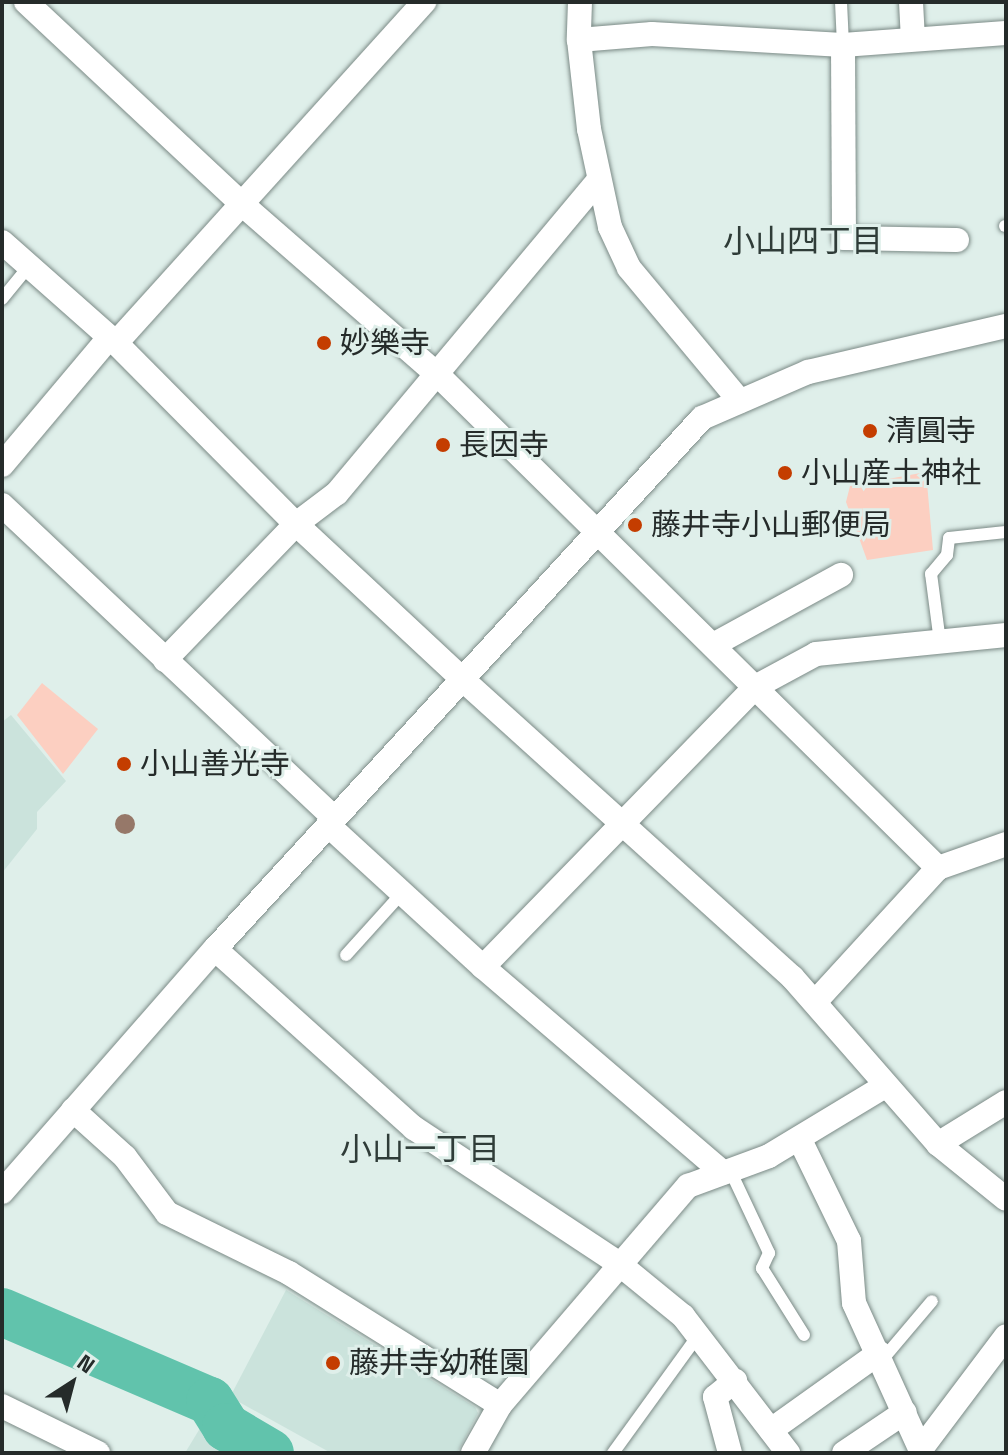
<!DOCTYPE html>
<meta charset="utf-8">
<style>
body{margin:0}
#map{position:relative;width:1008px;height:1455px;overflow:hidden;background:#dfefea;font-family:"Space Grotesk","Noto Sans JP",sans-serif}
div>[style]{position:absolute}
[style*='--x']{left:calc(var(--x)*1px);top:calc(var(--y)*1px);width:calc(var(--w)*1px);rotate:calc(var(--a)*1deg)}
.built>*{inset:0;background:#cbe3dc}
.green>*{inset:0;background:#fccfc1}
.river>*{height:48px;margin:-24px;padding:0 24px;transform-origin:24px;border-radius:24px;background:#61c3ac}
.roads{filter:drop-shadow(0 0 2px #7b8a86) drop-shadow(0 0 2px #7b8a86)}
.service>*{height:12px;margin:-6px;padding:0 6px;transform-origin:6px;border-radius:6px;background:#fff}
.minor>*{height:24px;margin:-12px;padding:0 12px;transform-origin:12px;border-radius:12px;background:#fff}
.trees>*{width:20px;height:20px;margin:-10px;border-radius:50%;background:#967869}
.dots>*{width:22px;height:22px;translate:-50% -50%;box-sizing:border-box;border:4px solid #dfefea;border-radius:50%}
span{translate:-50% -50%;white-space:nowrap;text-align:center;line-height:1.15;-webkit-text-stroke:6px #dfefea;paint-order:stroke}
.poi-label{font-size:30px;color:#252b2a}
.left{translate:0 -50%;text-align:left}
.neighbourhood-label{font-size:32px;color:#2f3c38}
.frame{position:absolute;inset:0;border:4px solid #252b2a;pointer-events:none}
.north{position:absolute;left:32px;top:1343px;width:80px;height:80px;-webkit-text-stroke:6px #dfefea;paint-order:stroke;rotate:36deg;font-size:22px;font-weight:700;line-height:32px;text-align:center;color:#252b2a}
.north::after{content:'';display:block;margin:auto;width:28px;height:36px;background:#252b2a;clip-path:polygon(50% 0,100% 100%,50% 72%,0 100%)}
</style>
<div id="map">
<div class="built">
<div style="clip-path:polygon(11px 715px,66px 781px,37px 812px,37px 829px,2px 873px,2px 722px)"></div>
<div style="clip-path:polygon(286px 1290px,475px 1407px,478px 1413px,457px 1453px,331px 1453px,230px 1397px)"></div>
<div style="clip-path:polygon(205px 1420px,262px 1453px,185px 1453px)"></div>
</div>
<div class="green">
<div style="clip-path:polygon(926px 472px,933px 550px,867px 560px,846px 502px,850px 486px)"></div>
<div style="clip-path:polygon(42px 683px,98px 729px,63px 774px,17px 715px)"></div>
</div>
<div class="river">
<div style="--x:2;--y:1312;--w:226;--a:23.2"></div>
<div style="--x:210;--y:1401;--w:31;--a:58"></div>
<div style="--x:226;--y:1427;--w:51;--a:30.6"></div>
</div>
<div class="roads">
<div class="service">
<div style="--x:841;--y:2;--w:43;--a:87.3"></div>
<div style="--x:1005;--y:226;--w:1;--a:0"></div>
<div style="--x:2;--y:299;--w:43;--a:-50.7"></div>
<div style="--x:940;--y:642;--w:69;--a:-97.5"></div>
<div style="--x:931;--y:574;--w:25;--a:-50"></div>
<div style="--x:947;--y:555;--w:17;--a:-83"></div>
<div style="--x:949;--y:538;--w:57;--a:-6"></div>
<div style="--x:346;--y:955;--w:84;--a:-47.9"></div>
<div style="--x:730;--y:1170;--w:92;--a:64.8"></div>
<div style="--x:769;--y:1253;--w:17;--a:115"></div>
<div style="--x:762;--y:1268;--w:79;--a:57.9"></div>
<div style="--x:882;--y:1360;--w:77;--a:-49.7"></div>
<div style="--x:613;--y:1453;--w:147;--a:-54.1"></div>
</div>
<div class="minor">
<div style="--x:26;--y:2;--w:297;--a:43.1"></div>
<div style="--x:243;--y:205;--w:257;--a:41.1"></div>
<div style="--x:437;--y:374;--w:704;--a:44.6"></div>
<div style="--x:580;--y:2;--w:38;--a:92"></div>
<div style="--x:579;--y:40;--w:90;--a:83.6"></div>
<div style="--x:589;--y:129;--w:100;--a:77.9"></div>
<div style="--x:610;--y:227;--w:45;--a:65.1"></div>
<div style="--x:629;--y:268;--w:173;--a:50.2"></div>
<div style="--x:911;--y:2;--w:37;--a:87"></div>
<div style="--x:579;--y:40;--w:73;--a:-4.7"></div>
<div style="--x:652;--y:34;--w:191;--a:3.3"></div>
<div style="--x:843;--y:45;--w:163;--a:-4.2"></div>
<div style="--x:843;--y:45;--w:193;--a:89.7"></div>
<div style="--x:844;--y:238;--w:113;--a:1"></div>
<div style="--x:2;--y:242;--w:152;--a:41.5"></div>
<div style="--x:116;--y:343;--w:255;--a:45.2"></div>
<div style="--x:296;--y:524;--w:227;--a:43"></div>
<div style="--x:462;--y:679;--w:445;--a:42.1"></div>
<div style="--x:792;--y:977;--w:222;--a:48.8"></div>
<div style="--x:938;--y:1144;--w:87;--a:39"></div>
<div style="--x:116;--y:343;--w:460;--a:-47.9"></div>
<div style="--x:2;--y:465;--w:166;--a:-49.9"></div>
<div style="--x:2;--y:505;--w:456;--a:43.3"></div>
<div style="--x:713;--y:645;--w:146;--a:-28.7"></div>
<div style="--x:165;--y:660;--w:189;--a:-46.1"></div>
<div style="--x:296;--y:524;--w:51;--a:-37.1"></div>
<div style="--x:337;--y:493;--w:405;--a:-50.1"></div>
<div style="--x:328;--y:825;--w:210;--a:42.5"></div>
<div style="--x:483;--y:967;--w:316;--a:40.6"></div>
<div style="--x:215;--y:949;--w:268;--a:42"></div>
<div style="--x:414;--y:1128;--w:245;--a:33.5"></div>
<div style="--x:618;--y:1263;--w:84;--a:39.2"></div>
<div style="--x:683;--y:1316;--w:173;--a:52.5"></div>
<div style="--x:483;--y:967;--w:390;--a:-45.8"></div>
<div style="--x:755;--y:687;--w:69;--a:-28.4"></div>
<div style="--x:816;--y:654;--w:191;--a:-5.7"></div>
<div style="--x:816;--y:1001;--w:180;--a:-47.5"></div>
<div style="--x:938;--y:868;--w:72;--a:-19.4"></div>
<div style="--x:73;--y:1110;--w:70;--a:42.1"></div>
<div style="--x:125;--y:1157;--w:70;--a:53.1"></div>
<div style="--x:167;--y:1213;--w:136;--a:26.2"></div>
<div style="--x:289;--y:1273;--w:249;--a:32"></div>
<div style="--x:800;--y:1140;--w:112;--a:64.1"></div>
<div style="--x:849;--y:1241;--w:62;--a:85.4"></div>
<div style="--x:854;--y:1303;--w:165;--a:65.6"></div>
<div style="--x:938;--y:1144;--w:80;--a:-31.7"></div>
<div style="--x:2;--y:1192;--w:323;--a:-48.8"></div>
<div style="--x:215;--y:949;--w:721;--a:-47.47"></div>
<div style="--x:702;--y:418;--w:116;--a:-23.5"></div>
<div style="--x:808;--y:372;--w:203;--a:-13.1"></div>
<div style="--x:2;--y:1406;--w:107;--a:26.1"></div>
<div style="--x:771;--y:1430;--w:133;--a:-35.5"></div>
<div style="--x:921;--y:1449;--w:141;--a:-53"></div>
<div style="--x:473;--y:1453;--w:55;--a:-60.6"></div>
<div style="--x:500;--y:1405;--w:289;--a:-49.4"></div>
<div style="--x:688;--y:1186;--w:86;--a:-20.3"></div>
<div style="--x:769;--y:1156;--w:135;--a:-31.1"></div>
<div style="--x:730;--y:1453;--w:58;--a:-105"></div>
<div style="--x:715;--y:1397;--w:26;--a:-39"></div>
<div style="--x:844;--y:1453;--w:73;--a:-33.9"></div>
</div>
</div>
<div class="trees">
<div style="left:125px;top:824px"></div>
</div>
<div class="dots">
<div style="left:324px;top:343px;background:#c43d00"></div>
<div style="left:870px;top:431px;background:#c43d00"></div>
<div style="left:443px;top:445px;background:#c43d00"></div>
<div style="left:785px;top:473px;background:#c43d00"></div>
<div style="left:635px;top:525px;background:#c43d00"></div>
<div style="left:124px;top:764px;background:#c43d00"></div>
<div style="left:333px;top:1363px;background:#c43d00"></div>
</div>
<div class="poi-label">
<span class="left" style="left:340px;top:343px">妙樂寺</span>
<span class="left" style="left:886px;top:431px">清圓寺</span>
<span class="left" style="left:459px;top:445px">長因寺</span>
<span class="left" style="left:801px;top:473px">小山産土神社</span>
<span class="left" style="left:651px;top:525px">藤井寺小山郵便局</span>
<span class="left" style="left:140px;top:764px">小山善光寺</span>
<span class="left" style="left:349px;top:1363px">藤井寺幼稚園</span>
</div>
<div class="neighbourhood-label">
<span style="left:803px;top:241px">小山四丁目</span>
<span style="left:420px;top:1149px">小山一丁目</span>
</div>
<div class="frame"></div>
<div class="north">N</div>
</div>
